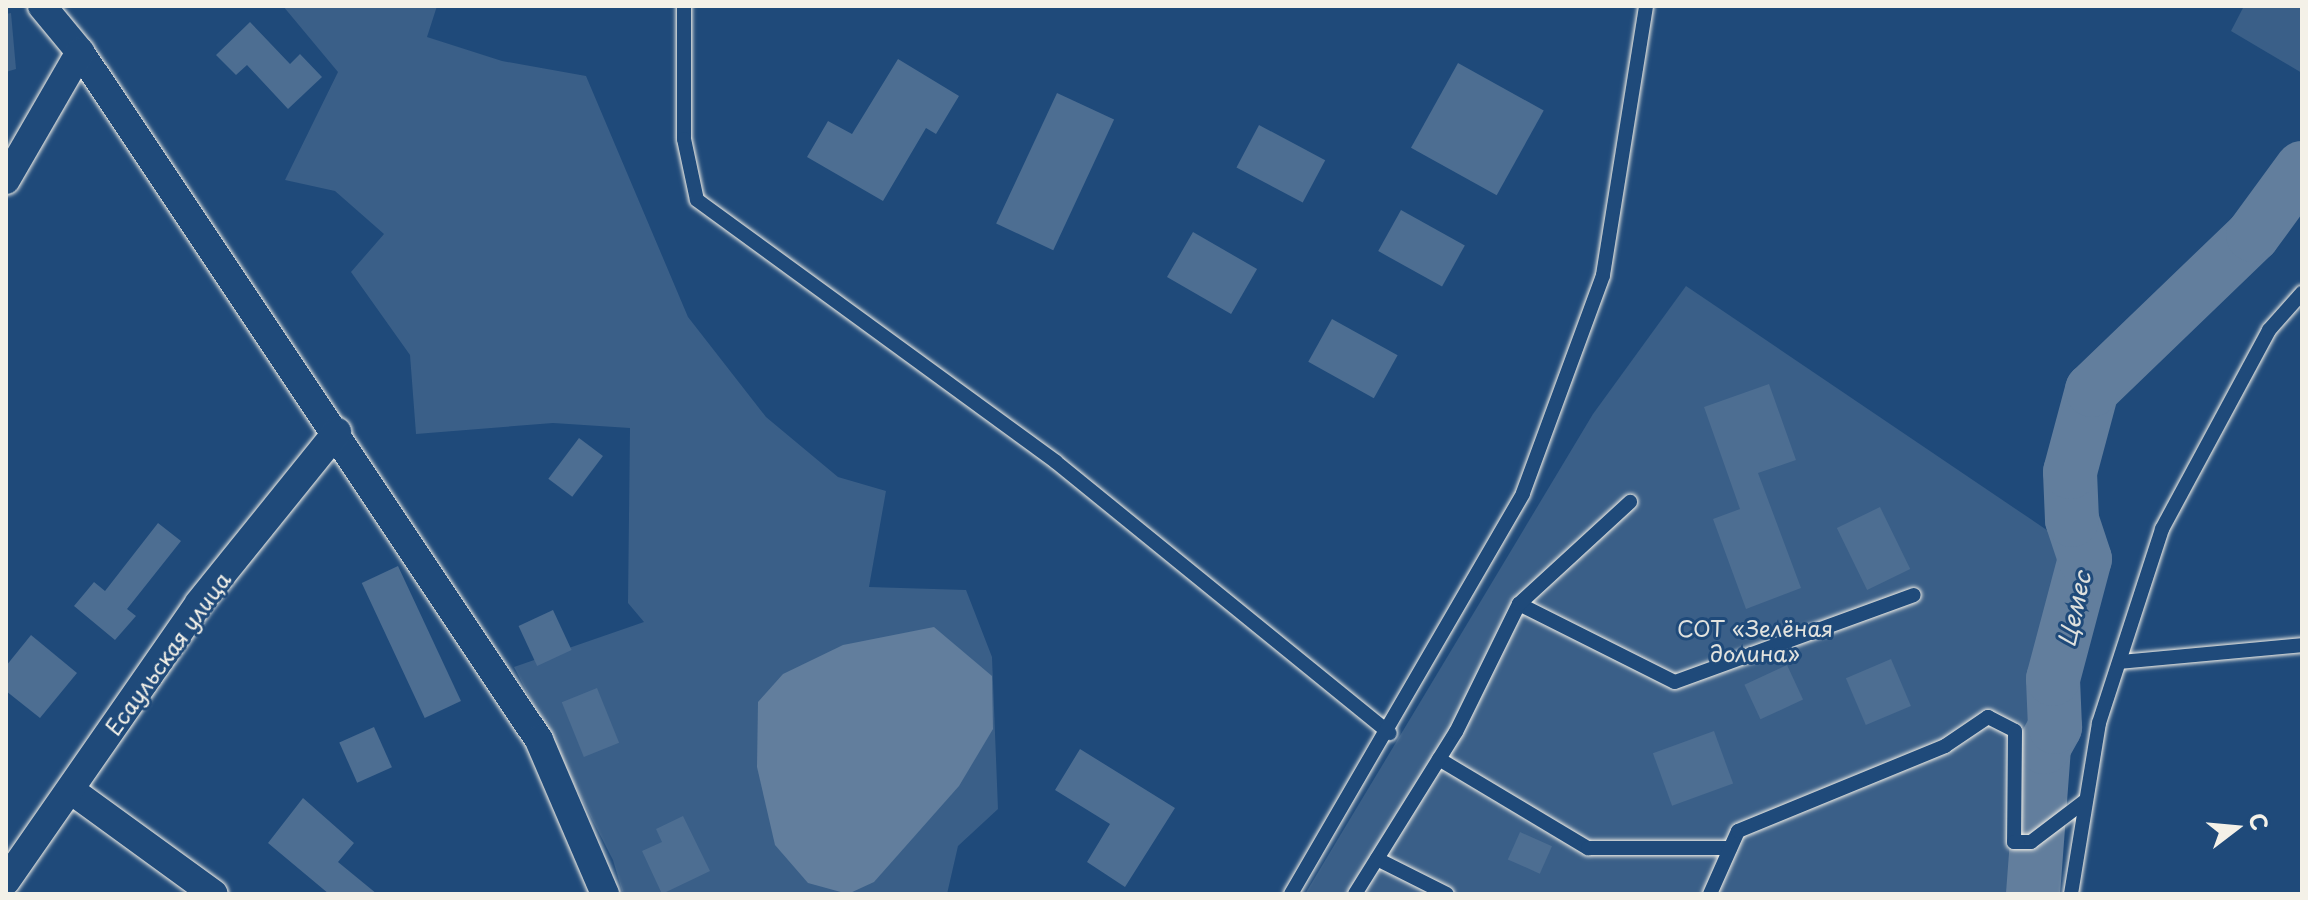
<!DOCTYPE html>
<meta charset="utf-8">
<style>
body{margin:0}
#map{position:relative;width:2308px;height:900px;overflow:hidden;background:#1f4a7a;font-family:"Playpen Sans",sans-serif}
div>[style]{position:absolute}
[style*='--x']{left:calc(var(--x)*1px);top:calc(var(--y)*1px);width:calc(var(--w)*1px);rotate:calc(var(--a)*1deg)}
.green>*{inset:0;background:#3a5f88}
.water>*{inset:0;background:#627e9d}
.river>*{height:54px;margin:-27px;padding:0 27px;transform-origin:27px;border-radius:27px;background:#627e9d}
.building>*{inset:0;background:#4d6e92;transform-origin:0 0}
.roads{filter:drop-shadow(0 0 2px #f4f1e8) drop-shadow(0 0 2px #f4f1e8)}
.service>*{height:14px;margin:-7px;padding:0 7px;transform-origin:7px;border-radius:7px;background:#1f4a7a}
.minor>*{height:28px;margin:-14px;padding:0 14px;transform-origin:14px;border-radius:14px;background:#1f4a7a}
span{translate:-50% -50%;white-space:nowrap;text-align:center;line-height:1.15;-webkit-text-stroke:6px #1f4a7a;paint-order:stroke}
.park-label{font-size:22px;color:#e1e2de}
.street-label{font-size:22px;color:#f4f1e8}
.water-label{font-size:24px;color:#dee0dd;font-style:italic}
.frame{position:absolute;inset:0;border:8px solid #f4f1e8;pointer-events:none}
.north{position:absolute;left:2196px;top:788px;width:80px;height:80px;-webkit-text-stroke:6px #1f4a7a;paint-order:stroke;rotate:74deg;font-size:22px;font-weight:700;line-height:32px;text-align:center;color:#f4f1e8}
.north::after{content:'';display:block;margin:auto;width:28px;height:36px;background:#f4f1e8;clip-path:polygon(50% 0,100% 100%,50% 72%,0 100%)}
</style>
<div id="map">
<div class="green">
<div style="clip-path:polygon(283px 6px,437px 6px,427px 37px,502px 61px,586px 76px,688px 317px,766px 417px,838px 477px,886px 491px,869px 587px,966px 590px,992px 657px,998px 809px,958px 846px,947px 894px,623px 894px,613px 860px,514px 667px,644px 622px,628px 603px,630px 428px,553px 423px,416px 434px,410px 355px,351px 272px,384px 234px,335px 191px,285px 180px,338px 72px)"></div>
<div style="clip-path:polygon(2244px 6px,2302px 6px,2302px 73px,2231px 31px)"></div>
<div style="clip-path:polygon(11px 13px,16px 69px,6px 72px,6px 14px)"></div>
<div style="clip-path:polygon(1686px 286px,2066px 543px,2012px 894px,1305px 894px,1593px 414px)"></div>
</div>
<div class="water">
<div style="clip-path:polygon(934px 627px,992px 676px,993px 729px,959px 786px,874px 882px,848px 894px,808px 883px,775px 845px,757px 767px,758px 702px,783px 674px,843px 645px)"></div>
</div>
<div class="river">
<div style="--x:2033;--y:894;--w:147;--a:-85.7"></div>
<div style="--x:2044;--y:747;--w:23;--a:-61"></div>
<div style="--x:2055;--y:727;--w:48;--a:-92.4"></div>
<div style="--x:2053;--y:679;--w:124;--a:-75.1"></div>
<div style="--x:2085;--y:559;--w:41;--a:-108.4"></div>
<div style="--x:2072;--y:520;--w:48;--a:-92.4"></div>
<div style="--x:2070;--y:472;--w:85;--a:-75"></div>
<div style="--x:2092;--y:390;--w:223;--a:-43.9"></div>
<div style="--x:2253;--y:235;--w:83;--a:-53.8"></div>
</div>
<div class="building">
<div style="clip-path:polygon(250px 22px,290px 64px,300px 54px,322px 77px,288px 109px,247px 65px,236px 75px,216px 55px)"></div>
<div style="clip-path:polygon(898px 59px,959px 96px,936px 134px,926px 128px,883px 201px,807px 157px,828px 121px,852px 134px)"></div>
<div style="left:1458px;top:63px;width:98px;height:97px;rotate:29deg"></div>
<div style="left:1057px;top:93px;width:63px;height:144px;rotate:25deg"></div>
<div style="left:1259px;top:125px;width:75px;height:48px;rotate:28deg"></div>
<div style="left:1401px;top:210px;width:73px;height:47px;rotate:29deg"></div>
<div style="left:1193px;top:232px;width:74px;height:52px;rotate:30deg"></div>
<div style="left:1332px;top:319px;width:75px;height:49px;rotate:29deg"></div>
<div style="clip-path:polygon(1769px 384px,1796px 460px,1758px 473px,1801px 588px,1746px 609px,1713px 519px,1740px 509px,1704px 407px)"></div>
<div style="left:579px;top:438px;width:30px;height:51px;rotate:37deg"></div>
<div style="left:1880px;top:507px;width:69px;height:48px;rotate:64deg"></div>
<div style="clip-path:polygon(158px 523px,181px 541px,127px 609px,136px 616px,115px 640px,74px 606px,94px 582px,105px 591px)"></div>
<div style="left:398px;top:566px;width:149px;height:40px;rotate:65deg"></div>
<div style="left:553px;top:610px;width:44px;height:38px;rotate:65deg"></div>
<div style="clip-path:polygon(31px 635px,77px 673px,40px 718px,6px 691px,6px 666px)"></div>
<div style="left:1891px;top:659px;width:51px;height:49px;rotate:67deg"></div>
<div style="left:1787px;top:665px;width:38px;height:47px;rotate:65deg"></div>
<div style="left:597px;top:688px;width:59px;height:38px;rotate:68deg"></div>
<div style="left:374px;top:727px;width:44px;height:38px;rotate:66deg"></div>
<div style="left:1714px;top:731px;width:56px;height:65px;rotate:70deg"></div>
<div style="clip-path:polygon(1080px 749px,1175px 808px,1125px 887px,1087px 862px,1110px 824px,1055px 790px)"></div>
<div style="clip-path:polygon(303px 798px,354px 843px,338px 862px,377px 894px,329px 894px,268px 843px)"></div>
<div style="clip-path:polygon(683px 816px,710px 871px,662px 894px,642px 851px,662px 842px,656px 829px)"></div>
<div style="left:1520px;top:832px;width:35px;height:30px;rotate:24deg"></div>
</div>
<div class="roads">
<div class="service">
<div style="--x:684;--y:6;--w:133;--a:90"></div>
<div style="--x:684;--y:139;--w:62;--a:78"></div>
<div style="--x:697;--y:200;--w:444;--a:36.1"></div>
<div style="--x:1056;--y:462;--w:430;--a:39.1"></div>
<div style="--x:1519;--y:604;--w:174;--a:26.6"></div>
<div style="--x:1675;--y:682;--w:254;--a:-20"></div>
<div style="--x:2120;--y:662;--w:183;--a:-5.3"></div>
<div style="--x:1439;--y:759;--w:174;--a:30.9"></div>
<div style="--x:1588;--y:848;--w:142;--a:0"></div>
<div style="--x:1377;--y:859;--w:78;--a:26.6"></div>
<div style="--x:1291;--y:894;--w:463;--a:-59.9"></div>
<div style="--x:1523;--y:493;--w:232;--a:-69.8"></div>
<div style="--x:1603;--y:275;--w:272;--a:-80.9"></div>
<div style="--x:1355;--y:894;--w:191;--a:-58.1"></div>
<div style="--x:1456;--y:732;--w:143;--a:-63.8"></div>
<div style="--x:1519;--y:604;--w:151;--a:-42.6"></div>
<div style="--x:1710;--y:894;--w:69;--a:-66"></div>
<div style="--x:1738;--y:831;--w:224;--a:-22.3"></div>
<div style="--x:1945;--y:746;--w:52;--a:-34"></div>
<div style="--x:1988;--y:717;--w:30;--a:27"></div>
<div style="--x:2015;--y:731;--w:111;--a:90.5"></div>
<div style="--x:2014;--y:842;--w:17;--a:0"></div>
<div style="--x:2031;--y:842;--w:68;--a:-37.2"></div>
<div style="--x:2071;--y:894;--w:173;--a:-80.7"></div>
<div style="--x:2099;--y:723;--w:204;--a:-72"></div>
<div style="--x:2162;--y:529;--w:226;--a:-61.7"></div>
<div style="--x:2269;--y:330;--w:50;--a:-48.3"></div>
</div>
<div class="minor">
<div style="--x:42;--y:6;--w:60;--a:50.4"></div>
<div style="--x:80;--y:52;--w:827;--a:56.29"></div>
<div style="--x:539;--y:740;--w:168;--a:66.8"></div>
<div style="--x:6;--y:180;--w:148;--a:-60"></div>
<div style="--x:72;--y:791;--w:175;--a:36"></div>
<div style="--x:6;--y:881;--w:338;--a:-55.2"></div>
<div style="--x:199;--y:603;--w:220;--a:-51.1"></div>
</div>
</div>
<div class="park-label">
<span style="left:1755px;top:640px">СОТ «Зелёная<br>долина»</span>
</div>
<div class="street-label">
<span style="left:167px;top:653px;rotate:-54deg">Есаульская улица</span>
</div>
<div class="water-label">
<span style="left:2074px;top:609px;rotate:-77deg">Цемес</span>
</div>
<div class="frame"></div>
<div class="north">С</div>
</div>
